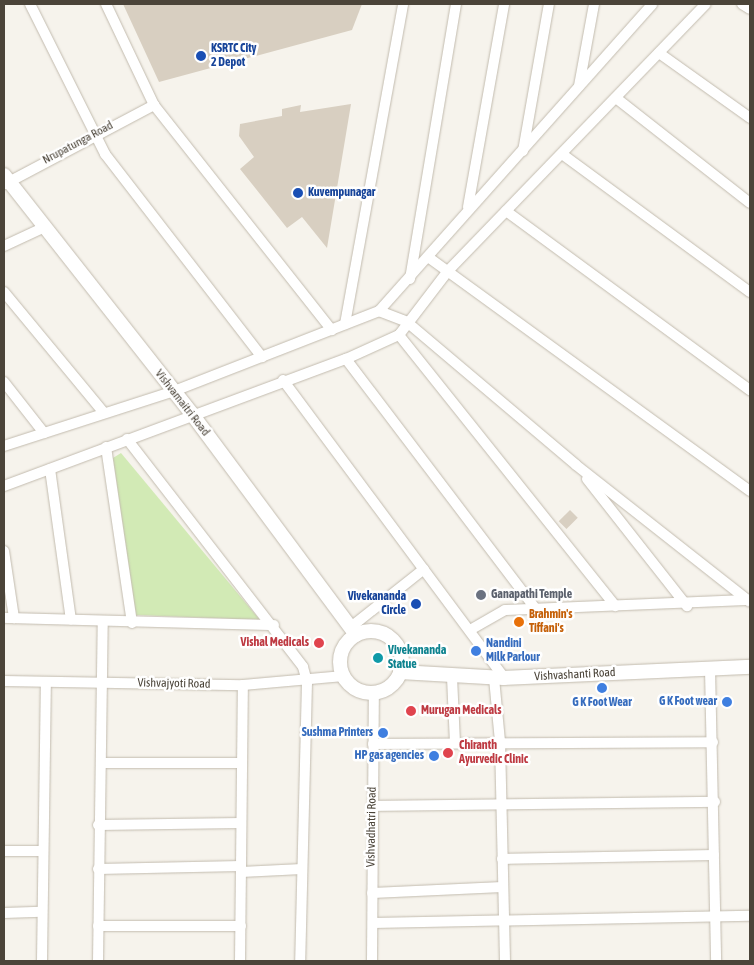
<!DOCTYPE html>
<style>
body{margin:0}
#map{position:relative;width:754px;height:965px;overflow:hidden;background:#f6f3ec;font-family:"Asap Condensed",sans-serif}
div>[style]{position:absolute}
[style*='--x']{left:calc(var(--x)*1px);top:calc(var(--y)*1px);width:calc(var(--w)*1px);rotate:calc(var(--a)*1deg)}
.green>*{inset:0;background:#d2eab5}
.building>*{inset:0;background:#d8cfc1;transform-origin:0 0}
.roads{filter:drop-shadow(0 0 1px #c2bbae) drop-shadow(0 0 1px #c2bbae)}
.minor>*{height:10px;margin:-5px;padding:0 5px;transform-origin:5px;border-radius:5px;background:#fff}
.tertiary>*{height:14px;margin:-7px;padding:0 7px;transform-origin:7px;border-radius:7px;background:#fff}
.tertiary>.ring{margin:-7px;padding:0;box-sizing:content-box;background:none;border:14px solid #fff;border-radius:50%}
.dots>*{width:14px;height:14px;translate:-50% -50%;box-sizing:border-box;border:2px solid #fff;border-radius:50%}
span{translate:-50% -50%;white-space:nowrap;text-align:center;line-height:1.15;-webkit-text-stroke:5px #fff;paint-order:stroke}
.transit-label{font-size:12px;color:#164399;font-weight:700}
.left{translate:0 -50%;text-align:left}
.right{translate:-100% -50%;text-align:right}
.street-label{font-size:12px;color:#4b4439}
.worship-label{font-size:12px;color:#5b616d;font-weight:700}
.food-label{font-size:12px;color:#c56008;font-weight:700}
.health-label{font-size:12px;color:#be3a42;font-weight:700}
.shop-label{font-size:12px;color:#366cbe;font-weight:700}
.culture-label{font-size:12px;color:#0d838f;font-weight:700}
.frame{position:absolute;inset:0;border:5px solid #4b4439;pointer-events:none}
</style>
<div id="map">
<div class="green">
<div style="clip-path:polygon(121px 453px,260px 620px,136px 615px,113px 458px)"></div>
</div>
<div class="building">
<div style="clip-path:polygon(123px 4px,362px 4px,352px 30px,159px 82px)"></div>
<div style="clip-path:polygon(351px 104px,327px 248px,302px 217px,287px 228px,240px 169px,254px 157px,239px 136px,240px 124px,282px 116px,282px 109px,301px 105px,300px 112px)"></div>
<div style="left:570px;top:510px;width:11px;height:16px;rotate:45deg"></div>
</div>
<div class="roads">
<div class="minor">
<div style="--x:30;--y:4;--w:168;--a:63.4"></div>
<div style="--x:105;--y:154;--w:257;--a:52.3"></div>
<div style="--x:106;--y:4;--w:112;--a:64.6"></div>
<div style="--x:154;--y:105;--w:287;--a:51.7"></div>
<div style="--x:742;--y:4;--w:9;--a:32"></div>
<div style="--x:659;--y:53;--w:112;--a:35.5"></div>
<div style="--x:579;--y:86;--w:83;--a:-79.6"></div>
<div style="--x:616;--y:98;--w:170;--a:38.1"></div>
<div style="--x:523;--y:151;--w:149;--a:-80"></div>
<div style="--x:562;--y:154;--w:233;--a:36.3"></div>
<div style="--x:5;--y:184;--w:169;--a:-27.9"></div>
<div style="--x:468;--y:207;--w:206;--a:-79.9"></div>
<div style="--x:506;--y:211;--w:303;--a:36.3"></div>
<div style="--x:4;--y:246;--w:45;--a:-24.9"></div>
<div style="--x:428;--y:257;--w:398;--a:36"></div>
<div style="--x:410;--y:279;--w:279;--a:-80.5"></div>
<div style="--x:4;--y:292;--w:157;--a:50.4"></div>
<div style="--x:379;--y:311;--w:30;--a:21"></div>
<div style="--x:407;--y:322;--w:221;--a:40.2"></div>
<div style="--x:576;--y:465;--w:221;--a:38.2"></div>
<div style="--x:345;--y:324;--w:325;--a:-79.7"></div>
<div style="--x:399;--y:335;--w:347;--a:51.4"></div>
<div style="--x:346;--y:359;--w:314;--a:52.8"></div>
<div style="--x:283;--y:380;--w:371;--a:53.4"></div>
<div style="--x:4;--y:382;--w:65;--a:51.9"></div>
<div style="--x:127;--y:439;--w:288;--a:52.3"></div>
<div style="--x:303;--y:667;--w:16;--a:75"></div>
<div style="--x:307;--y:682;--w:279;--a:91.4"></div>
<div style="--x:4;--y:446;--w:179;--a:-17.9"></div>
<div style="--x:174;--y:391;--w:220;--a:-21.3"></div>
<div style="--x:379;--y:311;--w:411;--a:-48.3"></div>
<div style="--x:106;--y:447;--w:178;--a:81.6"></div>
<div style="--x:50;--y:469;--w:152;--a:82.1"></div>
<div style="--x:587;--y:479;--w:162;--a:51.8"></div>
<div style="--x:4;--y:486;--w:365;--a:-20.4"></div>
<div style="--x:346;--y:359;--w:58;--a:-24.4"></div>
<div style="--x:399;--y:335;--w:81;--a:-52.6"></div>
<div style="--x:448;--y:271;--w:371;--a:-46"></div>
<div style="--x:4;--y:551;--w:68;--a:81.5"></div>
<div style="--x:4;--y:618;--w:270;--a:1.5"></div>
<div style="--x:351;--y:627;--w:93;--a:-38.5"></div>
<div style="--x:470;--y:630;--w:40;--a:-29.7"></div>
<div style="--x:505;--y:610;--w:242;--a:-2.4"></div>
<div style="--x:710;--y:669;--w:292;--a:88.8"></div>
<div style="--x:452;--y:677;--w:66;--a:87.4"></div>
<div style="--x:494;--y:678;--w:63;--a:84.6"></div>
<div style="--x:500;--y:741;--w:220;--a:88.7"></div>
<div style="--x:4;--y:681;--w:239;--a:1"></div>
<div style="--x:243;--y:685;--w:101;--a:-5.1"></div>
<div style="--x:373;--y:744;--w:340;--a:-0.3"></div>
<div style="--x:101;--y:763;--w:141;--a:0"></div>
<div style="--x:372;--y:806;--w:343;--a:-0.7"></div>
<div style="--x:98;--y:825;--w:143;--a:-0.8"></div>
<div style="--x:4;--y:851;--w:38;--a:0"></div>
<div style="--x:502;--y:859;--w:212;--a:-1.1"></div>
<div style="--x:98;--y:869;--w:143;--a:-1.2"></div>
<div style="--x:241;--y:872;--w:61;--a:-2.8"></div>
<div style="--x:372;--y:893;--w:131;--a:-2.6"></div>
<div style="--x:4;--y:913;--w:37;--a:-2"></div>
<div style="--x:373;--y:923;--w:377;--a:-1.1"></div>
<div style="--x:98;--y:926;--w:143;--a:0"></div>
<div style="--x:42;--y:961;--w:279;--a:-89.2"></div>
<div style="--x:98;--y:961;--w:339;--a:-89.2"></div>
<div style="--x:240;--y:961;--w:276;--a:-89.4"></div>
<div style="--x:372;--y:961;--w:269;--a:-89.6"></div>
</div>
<div class="tertiary">
<div style="--x:4;--y:175;--w:304;--a:51.8"></div>
<div style="--x:192;--y:414;--w:275;--a:53.4"></div>
<div class="ring" style="left:340px;top:631px;width:48px;height:48px"></div>
<div style="--x:400;--y:672;--w:104;--a:3.3"></div>
<div style="--x:504;--y:678;--w:246;--a:-2.6"></div>
</div>
</div>
<div class="dots">
<div style="left:201px;top:56px;background:#1a4fb4"></div>
<div style="left:298px;top:193px;background:#1a4fb4"></div>
<div style="left:481px;top:595px;background:#6b7280"></div>
<div style="left:416px;top:604px;background:#1a4fb4"></div>
<div style="left:519px;top:622px;background:#e8710a"></div>
<div style="left:319px;top:643px;background:#e0444e"></div>
<div style="left:476px;top:651px;background:#3f7fe0"></div>
<div style="left:378px;top:658px;background:#0f9aa8"></div>
<div style="left:602px;top:688px;background:#3f7fe0"></div>
<div style="left:727px;top:702px;background:#3f7fe0"></div>
<div style="left:411px;top:711px;background:#e0444e"></div>
<div style="left:383px;top:733px;background:#3f7fe0"></div>
<div style="left:448px;top:753px;background:#e0444e"></div>
<div style="left:434px;top:756px;background:#3f7fe0"></div>
</div>
<div class="transit-label">
<span class="left" style="left:211px;top:56px">KSRTC City<br>2 Depot</span>
<span class="left" style="left:308px;top:193px">Kuvempunagar</span>
<span class="right" style="left:406px;top:604px">Vivekananda<br>Circle</span>
</div>
<div class="street-label">
<span style="left:78px;top:143px;rotate:-28deg">Nrupatunga Road</span>
<span style="left:182px;top:403px;rotate:52deg">Vishvamaitri Road</span>
<span style="left:575px;top:675px;rotate:-3deg">Vishvashanti Road</span>
<span style="left:174px;top:684px;rotate:1deg">Vishvajyoti Road</span>
<span style="left:372px;top:827px;rotate:-89deg">Vishvadhatri Road</span>
</div>
<div class="worship-label">
<span class="left" style="left:491px;top:595px">Ganapathi Temple</span>
</div>
<div class="food-label">
<span class="left" style="left:529px;top:622px">Brahmin's<br>Tiffani's</span>
</div>
<div class="health-label">
<span class="right" style="left:309px;top:643px">Vishal Medicals</span>
<span class="left" style="left:421px;top:711px">Murugan Medicals</span>
<span class="left" style="left:459px;top:753px">Chiranth<br>Ayurvedic Clinic</span>
</div>
<div class="shop-label">
<span class="left" style="left:486px;top:651px">Nandini<br>Milk Parlour</span>
<span class="right" style="left:717px;top:702px">G K Foot wear</span>
<span style="left:602px;top:703px">G K Foot Wear</span>
<span class="right" style="left:373px;top:733px">Sushma Printers</span>
<span class="right" style="left:424px;top:756px">HP gas agencies</span>
</div>
<div class="culture-label">
<span class="left" style="left:388px;top:658px">Vivekananda<br>Statue</span>
</div>
<div class="frame"></div>
</div>
